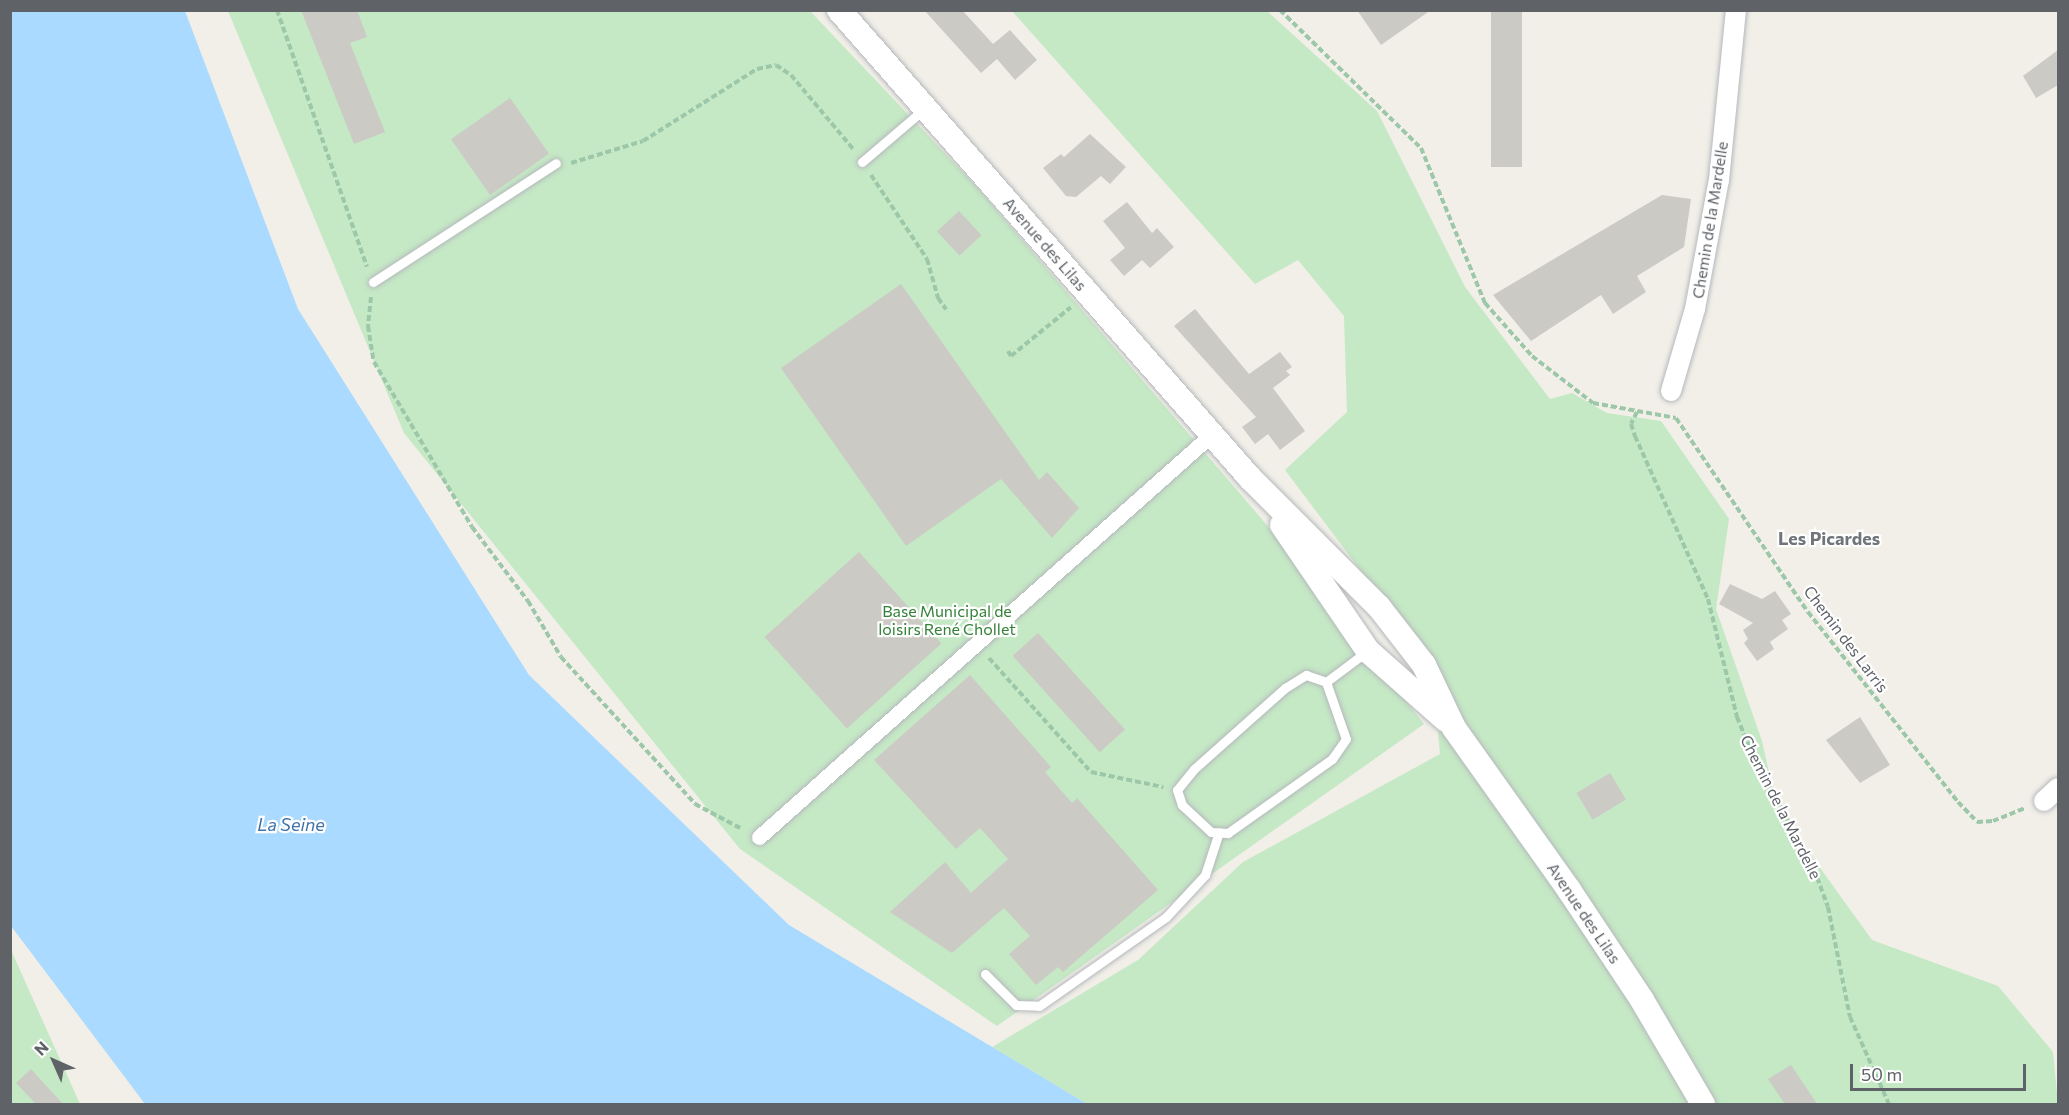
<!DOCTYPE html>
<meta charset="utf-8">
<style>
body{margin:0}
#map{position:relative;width:2069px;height:1115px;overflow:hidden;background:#f1efe8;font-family:Commissioner,sans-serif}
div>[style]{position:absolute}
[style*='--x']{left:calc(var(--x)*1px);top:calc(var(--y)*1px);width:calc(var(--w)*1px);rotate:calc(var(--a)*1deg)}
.green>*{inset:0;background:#c5e8c5}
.water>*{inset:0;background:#aadaff}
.building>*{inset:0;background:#cccac5;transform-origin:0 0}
.path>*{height:4px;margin-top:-2px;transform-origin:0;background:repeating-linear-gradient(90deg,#9cc7a9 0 6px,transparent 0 9px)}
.roads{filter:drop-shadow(0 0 2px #b5b8bc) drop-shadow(0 0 2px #b5b8bc)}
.service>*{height:9px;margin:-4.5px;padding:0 4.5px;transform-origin:4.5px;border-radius:4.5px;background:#fff}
.pedestrian>*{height:15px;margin:-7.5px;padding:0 7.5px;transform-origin:7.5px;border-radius:7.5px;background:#fff}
.minor>*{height:20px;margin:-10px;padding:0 10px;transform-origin:10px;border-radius:10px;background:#fff}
.tertiary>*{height:24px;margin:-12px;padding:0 12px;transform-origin:12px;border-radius:12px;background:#fff}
span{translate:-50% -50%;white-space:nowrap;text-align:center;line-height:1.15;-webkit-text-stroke:4.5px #fff;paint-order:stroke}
.street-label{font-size:16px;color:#5f6368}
.park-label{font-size:16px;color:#348238}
.neighbourhood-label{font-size:18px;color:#70757a;font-weight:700}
.water-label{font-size:18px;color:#4174aa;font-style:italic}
.frame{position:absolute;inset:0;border:12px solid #5f6368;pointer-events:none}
.north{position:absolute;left:24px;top:1031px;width:60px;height:60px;-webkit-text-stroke:4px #fff;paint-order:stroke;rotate:315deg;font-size:16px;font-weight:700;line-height:24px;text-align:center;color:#5f6368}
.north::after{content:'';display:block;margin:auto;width:21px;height:27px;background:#5f6368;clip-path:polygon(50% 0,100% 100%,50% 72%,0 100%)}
.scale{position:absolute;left:1850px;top:1064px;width:176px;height:27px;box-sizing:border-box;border:3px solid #5f6368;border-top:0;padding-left:8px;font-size:18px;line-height:21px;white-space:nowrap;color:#5f6368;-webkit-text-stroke:4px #fff;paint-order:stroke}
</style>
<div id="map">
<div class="green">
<div style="clip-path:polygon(228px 11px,810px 11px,975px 185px,1076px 303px,1261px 518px,1424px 724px,997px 1026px,740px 849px,404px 433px)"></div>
<div style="clip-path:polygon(1012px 11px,1267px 11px,1377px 111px,1465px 287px,1550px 399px,1572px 393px,1607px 413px,1661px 421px,1729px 519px,1716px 609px,1762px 741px,1777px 808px,1872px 940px,1998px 986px,2053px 1052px,2058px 1104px,1087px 1104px,992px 1047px,1138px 960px,1243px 862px,1440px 754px,1432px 665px,1285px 470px,1347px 412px,1344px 316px,1298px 260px,1255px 284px)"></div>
<div style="clip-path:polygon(11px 950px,80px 1104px,11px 1104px)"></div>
</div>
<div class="water">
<div style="clip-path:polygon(10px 11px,185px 11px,298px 309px,529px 675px,789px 925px,1087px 1104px,145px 1104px,11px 926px)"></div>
</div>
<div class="building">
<div style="clip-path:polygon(301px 10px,357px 10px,367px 37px,350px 43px,385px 132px,354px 144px)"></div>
<div style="clip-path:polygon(924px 10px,962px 10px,993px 44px,1010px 30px,1037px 60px,1015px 80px,997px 59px,981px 73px)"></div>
<div style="clip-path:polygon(1357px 10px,1431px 10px,1381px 45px)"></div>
<div style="left:1491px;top:10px;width:31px;height:157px"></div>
<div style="clip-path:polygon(2058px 50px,2058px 85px,2036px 98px,2023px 76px)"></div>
<div style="left:510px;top:98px;width:68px;height:72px;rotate:55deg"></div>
<div style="clip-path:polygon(1090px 134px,1126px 167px,1110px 184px,1101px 176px,1076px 197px,1066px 196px,1043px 168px,1061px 154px,1064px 157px)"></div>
<div style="clip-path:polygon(1662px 195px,1691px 199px,1684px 247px,1637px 276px,1646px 292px,1613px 314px,1601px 295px,1531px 341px,1493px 295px)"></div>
<div style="clip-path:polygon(1127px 202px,1152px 233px,1157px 228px,1174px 247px,1150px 268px,1142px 260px,1124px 276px,1110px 260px,1125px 248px,1103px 221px)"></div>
<div style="left:959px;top:211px;width:33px;height:30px;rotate:47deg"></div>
<div style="clip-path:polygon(901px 284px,1039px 480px,1047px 472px,1079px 508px,1052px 538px,1001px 479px,906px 546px,781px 368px)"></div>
<div style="clip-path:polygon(1195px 309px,1249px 374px,1280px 352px,1292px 367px,1286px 371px,1290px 375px,1273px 388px,1305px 431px,1280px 450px,1268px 434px,1255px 444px,1242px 427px,1256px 417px,1174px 326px)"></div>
<div style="left:859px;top:552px;width:123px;height:127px;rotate:48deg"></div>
<div style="clip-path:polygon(1730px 584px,1762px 599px,1775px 591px,1791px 614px,1782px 620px,1788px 629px,1770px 642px,1774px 649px,1757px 661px,1744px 643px,1748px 639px,1743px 630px,1753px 623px,1719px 604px)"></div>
<div style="left:1038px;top:633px;width:130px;height:34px;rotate:48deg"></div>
<div style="clip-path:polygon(970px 675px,1051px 767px,1045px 772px,1072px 803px,1077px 798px,1158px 890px,1063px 972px,1058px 967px,1036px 985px,1009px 954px,1030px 936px,1004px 908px,952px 953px,890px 912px,945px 862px,971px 893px,1008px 859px,980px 828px,956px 849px,874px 760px)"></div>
<div style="clip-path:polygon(1860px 717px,1890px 765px,1860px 783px,1826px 740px)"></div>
<div style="left:1610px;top:773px;width:31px;height:39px;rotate:59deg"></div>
<div style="clip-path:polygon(1791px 1065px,1817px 1104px,1785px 1104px,1768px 1079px)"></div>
<div style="clip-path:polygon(31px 1069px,63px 1104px,36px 1104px,16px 1083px)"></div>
</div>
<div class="path">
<div style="--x:277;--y:10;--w:272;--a:70.7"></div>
<div style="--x:1280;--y:10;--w:197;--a:44.4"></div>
<div style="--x:1421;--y:148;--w:168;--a:67.6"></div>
<div style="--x:1485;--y:303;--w:71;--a:48.4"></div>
<div style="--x:1532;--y:356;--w:77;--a:37.6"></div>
<div style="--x:1593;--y:403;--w:84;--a:10.2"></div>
<div style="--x:1676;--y:418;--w:235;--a:55.8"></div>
<div style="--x:1808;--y:612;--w:242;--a:51.7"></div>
<div style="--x:1958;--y:802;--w:28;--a:46"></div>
<div style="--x:1977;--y:822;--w:16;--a:-4"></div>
<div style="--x:1993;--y:821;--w:35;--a:-22"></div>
<div style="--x:571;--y:163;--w:75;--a:-17"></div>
<div style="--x:643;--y:141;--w:135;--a:-32.3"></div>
<div style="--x:757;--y:69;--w:19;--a:-12"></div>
<div style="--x:776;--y:65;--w:18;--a:34"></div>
<div style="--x:791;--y:75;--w:97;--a:50"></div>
<div style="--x:871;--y:175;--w:101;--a:56.3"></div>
<div style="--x:927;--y:259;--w:41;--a:74.2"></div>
<div style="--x:938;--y:298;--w:14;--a:54"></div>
<div style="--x:371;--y:297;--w:29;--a:96"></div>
<div style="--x:368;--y:326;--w:36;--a:81"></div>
<div style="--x:374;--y:362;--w:192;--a:59.3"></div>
<div style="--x:472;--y:527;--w:93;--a:52.9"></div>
<div style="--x:528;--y:601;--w:65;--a:59.5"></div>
<div style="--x:561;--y:657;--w:199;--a:47.6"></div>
<div style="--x:695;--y:804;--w:53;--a:28"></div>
<div style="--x:1008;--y:351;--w:6;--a:59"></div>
<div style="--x:1011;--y:356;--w:77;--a:-39.2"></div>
<div style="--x:1637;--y:412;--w:13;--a:117"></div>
<div style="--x:1631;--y:424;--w:13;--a:72"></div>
<div style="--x:1635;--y:436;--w:179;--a:65.9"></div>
<div style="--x:1708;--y:599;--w:122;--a:76.2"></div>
<div style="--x:1737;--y:717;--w:40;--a:68"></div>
<div style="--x:1752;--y:754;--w:131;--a:61.7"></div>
<div style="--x:1814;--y:869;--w:40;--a:69.8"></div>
<div style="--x:1828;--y:907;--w:112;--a:78.7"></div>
<div style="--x:1850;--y:1017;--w:95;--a:65.9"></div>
<div style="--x:989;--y:658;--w:153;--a:48.2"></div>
<div style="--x:1091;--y:772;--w:74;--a:11.8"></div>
</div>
<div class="roads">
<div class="service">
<div style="--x:862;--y:162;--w:82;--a:-40.5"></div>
<div style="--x:373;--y:282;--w:218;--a:-33"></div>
<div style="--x:1326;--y:682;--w:60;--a:70.7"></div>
<div style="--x:1346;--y:739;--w:24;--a:125"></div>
<div style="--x:1332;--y:759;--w:128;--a:144.6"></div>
<div style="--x:1228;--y:833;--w:17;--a:-177"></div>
<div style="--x:1211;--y:832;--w:40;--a:-137"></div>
<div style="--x:1182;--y:805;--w:16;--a:-108"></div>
<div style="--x:1177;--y:790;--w:27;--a:-51"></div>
<div style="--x:1194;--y:769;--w:122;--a:-41.7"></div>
<div style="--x:1285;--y:688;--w:25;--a:-32"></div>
<div style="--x:1306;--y:675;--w:21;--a:19"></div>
<div style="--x:1326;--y:682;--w:50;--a:-36.9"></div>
<div style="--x:985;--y:974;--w:44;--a:45"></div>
<div style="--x:1016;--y:1005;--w:23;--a:2"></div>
<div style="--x:1039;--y:1006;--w:155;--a:-35"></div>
<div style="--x:1166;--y:917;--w:57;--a:-47.1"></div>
<div style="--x:1205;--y:875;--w:45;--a:-72"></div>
</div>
<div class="pedestrian">
<div style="--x:759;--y:837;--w:606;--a:-41.66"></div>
</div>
<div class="minor">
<div style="--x:1671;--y:391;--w:85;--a:-73.7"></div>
<div style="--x:1695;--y:309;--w:131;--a:-79.5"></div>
<div style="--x:1719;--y:180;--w:171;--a:-84.3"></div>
<div style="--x:2044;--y:801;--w:19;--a:-43"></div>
</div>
<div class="tertiary">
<div style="--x:839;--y:10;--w:623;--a:48.71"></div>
<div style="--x:1250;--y:478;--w:182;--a:45"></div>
<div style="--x:1379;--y:607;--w:73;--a:52.2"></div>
<div style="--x:1424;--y:665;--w:70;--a:64.5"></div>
<div style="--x:1454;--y:728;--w:199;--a:54.6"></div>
<div style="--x:1569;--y:890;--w:132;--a:56.4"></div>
<div style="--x:1642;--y:1000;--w:121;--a:59.6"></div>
<div style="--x:1282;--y:525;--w:153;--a:55.7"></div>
<div style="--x:1368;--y:651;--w:104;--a:41.5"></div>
</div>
</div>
<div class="street-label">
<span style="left:1710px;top:220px;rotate:-81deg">Chemin de la Mardelle</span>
<span style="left:1045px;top:244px;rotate:49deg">Avenue des Lilas</span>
<span style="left:1846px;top:639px;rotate:53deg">Chemin des Larris</span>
<span style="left:1781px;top:807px;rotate:63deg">Chemin de la Mardelle</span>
<span style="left:1584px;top:913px;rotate:56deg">Avenue des Lilas</span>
</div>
<div class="park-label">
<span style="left:947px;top:620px">Base Municipal de<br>loisirs René Chollet</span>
</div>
<div class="neighbourhood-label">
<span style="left:1829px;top:538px">Les Picardes</span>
</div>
<div class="water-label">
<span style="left:291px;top:824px">La Seine</span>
</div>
<div class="frame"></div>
<div class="north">N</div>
<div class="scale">50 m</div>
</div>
